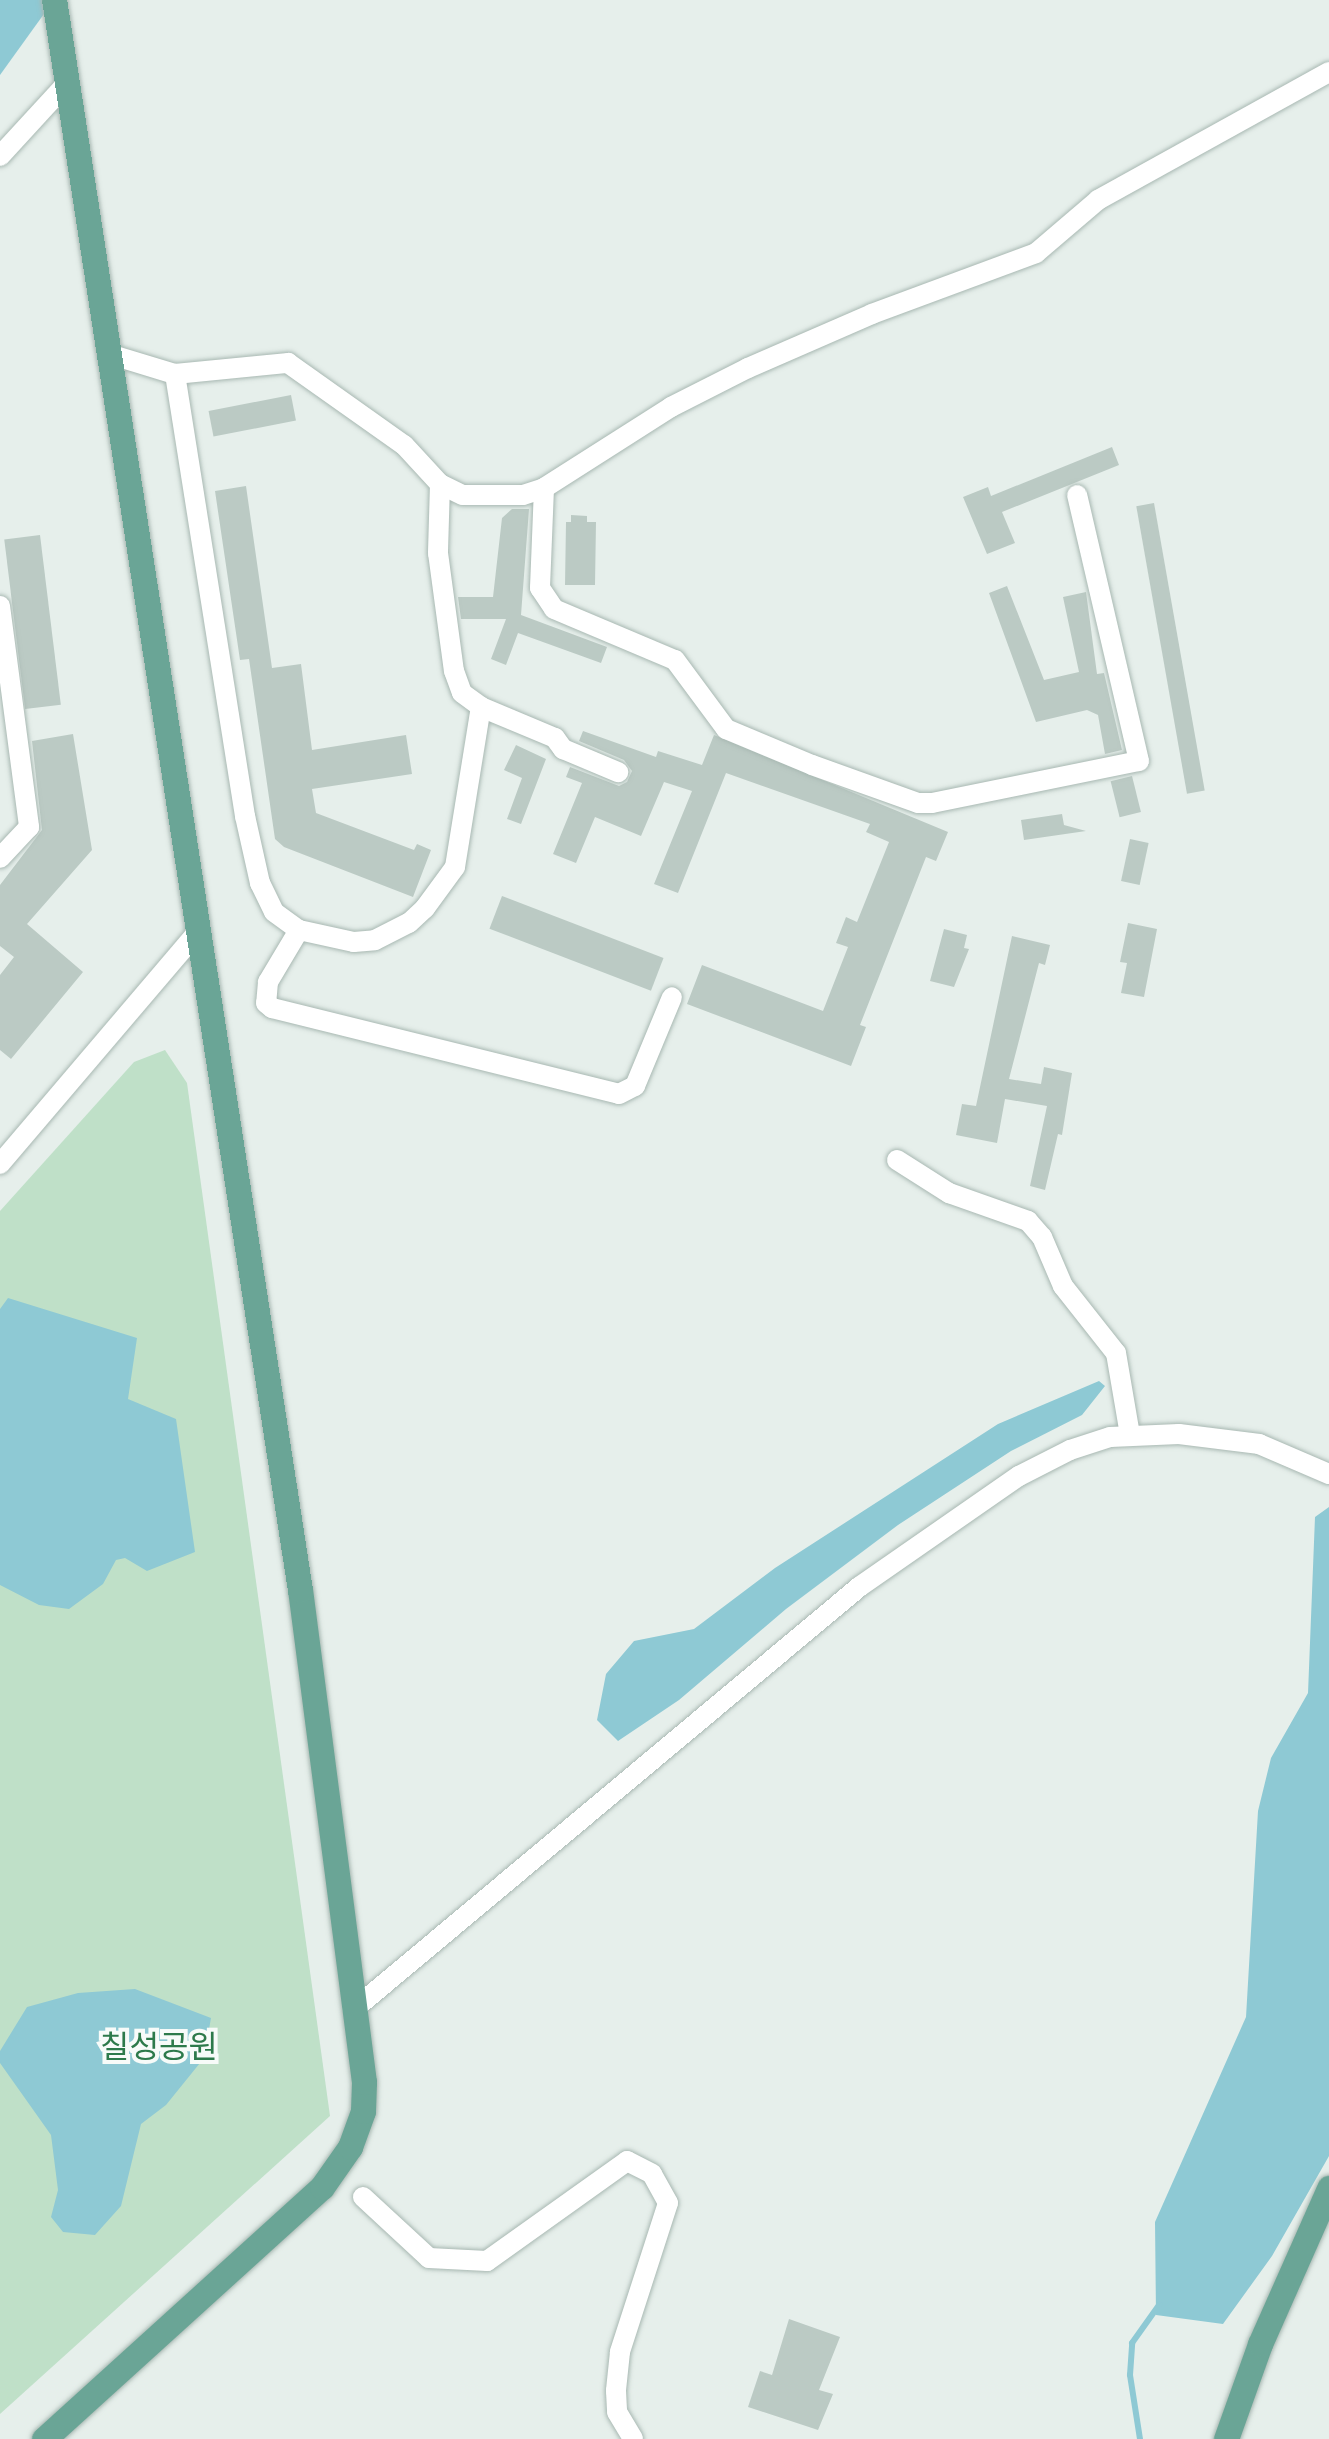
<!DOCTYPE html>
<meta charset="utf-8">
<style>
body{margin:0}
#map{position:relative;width:1329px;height:2439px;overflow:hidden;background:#e6efeb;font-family:Roboto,"Noto Sans KR",sans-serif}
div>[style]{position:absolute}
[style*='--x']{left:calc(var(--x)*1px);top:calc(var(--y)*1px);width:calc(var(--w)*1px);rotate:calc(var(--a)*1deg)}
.green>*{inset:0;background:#bfe0c8}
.water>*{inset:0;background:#8ec9d4}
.stream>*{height:6px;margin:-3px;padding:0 3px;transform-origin:3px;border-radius:3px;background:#8ec9d4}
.building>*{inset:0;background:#bbcac4;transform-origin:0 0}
.roads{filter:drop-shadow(0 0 2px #a8b8b2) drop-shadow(0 0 2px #a8b8b2)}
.minor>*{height:20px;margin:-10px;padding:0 10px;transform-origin:10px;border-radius:10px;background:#fff}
.major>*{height:25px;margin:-12.5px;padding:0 12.5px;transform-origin:12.5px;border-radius:12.5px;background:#6aa596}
span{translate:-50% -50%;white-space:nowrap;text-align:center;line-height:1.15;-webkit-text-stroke:8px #f7fbf9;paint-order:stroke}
.park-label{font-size:32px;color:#2d7a4b}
</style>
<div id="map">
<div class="green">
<div style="clip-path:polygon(165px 1050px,187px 1083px,330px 2116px,0 2414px,0 1211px,134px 1062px)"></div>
</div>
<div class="water">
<div style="clip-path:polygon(0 0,54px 0,0 75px)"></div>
<div style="clip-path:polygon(8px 1298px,137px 1338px,128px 1399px,176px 1419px,195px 1552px,147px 1571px,125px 1558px,116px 1560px,103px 1584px,69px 1609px,39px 1605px,0 1585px,0 1309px)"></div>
<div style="clip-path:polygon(1099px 1381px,1105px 1386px,1082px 1415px,1011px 1451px,898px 1525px,786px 1609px,679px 1700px,618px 1741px,597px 1720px,606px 1674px,634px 1641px,694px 1629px,775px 1568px,998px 1424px)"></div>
<div style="clip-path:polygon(1329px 1507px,1329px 2156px,1272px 2256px,1223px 2324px,1156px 2315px,1155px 2222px,1246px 2017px,1258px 1811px,1271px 1758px,1308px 1693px,1315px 1517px)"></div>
<div style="clip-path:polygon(135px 1989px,211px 2018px,204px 2058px,166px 2105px,141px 2124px,121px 2206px,95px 2235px,63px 2232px,51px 2217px,58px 2190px,51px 2135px,0 2063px,0 2051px,27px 2007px,78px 1993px)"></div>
</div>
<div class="stream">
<div style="--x:1140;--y:2439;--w:65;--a:-98.9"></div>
<div style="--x:1130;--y:2375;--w:32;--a:-86"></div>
<div style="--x:1132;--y:2343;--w:47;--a:-54.6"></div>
</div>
<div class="building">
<div style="left:291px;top:395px;width:26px;height:84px;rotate:79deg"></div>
<div style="clip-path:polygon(1112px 447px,1119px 465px,1002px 512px,1015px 543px,987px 554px,963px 497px,988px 487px,991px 496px)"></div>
<div style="clip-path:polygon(246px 486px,272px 668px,301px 664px,312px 750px,406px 735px,412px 774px,312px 789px,316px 813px,414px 850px,417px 844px,431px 850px,413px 897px,284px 847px,275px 839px,249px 659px,240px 660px,215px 491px)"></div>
<div style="left:1154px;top:503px;width:292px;height:18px;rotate:80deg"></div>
<div style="clip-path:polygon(512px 509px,529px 509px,521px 615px,607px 647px,601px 663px,518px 633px,506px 665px,491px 659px,506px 619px,461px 619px,458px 597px,493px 597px,502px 518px)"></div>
<div style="clip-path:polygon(571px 515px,587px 516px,587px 522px,596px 522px,595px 585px,565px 585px,566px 522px,571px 522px)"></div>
<div style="left:40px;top:535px;width:171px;height:36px;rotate:83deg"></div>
<div style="clip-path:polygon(1007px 586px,1044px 680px,1079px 672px,1063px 597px,1086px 592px,1097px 674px,1104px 673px,1122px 750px,1105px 754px,1098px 715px,1087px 710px,1036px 722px,989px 593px)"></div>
<div style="clip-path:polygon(583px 731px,656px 757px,658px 751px,702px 765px,714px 735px,948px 832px,936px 861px,926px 857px,860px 1025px,866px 1027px,851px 1066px,687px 1004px,702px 965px,823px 1011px,848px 947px,836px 943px,846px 917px,857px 922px,889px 842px,866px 832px,870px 824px,726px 773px,678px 893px,654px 884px,692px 791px,664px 782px,641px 836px,595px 817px,576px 863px,553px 854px,582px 783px,566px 777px,570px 767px,619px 786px,627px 782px,632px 771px,624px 760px,579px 741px)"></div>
<div style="clip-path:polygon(73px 734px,92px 850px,27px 924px,83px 972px,11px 1059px,0 1050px,0 975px,14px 957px,0 946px,0 885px,42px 830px,32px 741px)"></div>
<div style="clip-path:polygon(516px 745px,546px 759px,521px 824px,507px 819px,522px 778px,504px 770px)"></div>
<div style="left:1132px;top:776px;width:37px;height:22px;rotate:76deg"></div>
<div style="clip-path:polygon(1062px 814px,1064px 825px,1086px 831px,1024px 840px,1021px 820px)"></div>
<div style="left:1130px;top:839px;width:19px;height:43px;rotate:12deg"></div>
<div style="left:502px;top:896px;width:173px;height:35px;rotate:21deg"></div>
<div style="clip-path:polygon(1128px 923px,1157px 929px,1144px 997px,1121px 993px,1127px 963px,1120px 962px)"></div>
<div style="clip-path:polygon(944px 929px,967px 935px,964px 948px,969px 949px,954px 987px,930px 981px)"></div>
<div style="clip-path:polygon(1012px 936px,1050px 945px,1045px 965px,1039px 963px,1009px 1079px,1041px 1084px,1044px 1067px,1072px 1073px,1062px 1135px,1058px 1134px,1045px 1190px,1030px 1186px,1047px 1106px,1005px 1099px,997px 1143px,956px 1135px,962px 1104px,976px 1106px)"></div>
<div style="clip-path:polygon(789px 2319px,840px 2337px,819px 2390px,833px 2394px,818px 2430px,748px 2407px,760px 2371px,772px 2375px)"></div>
</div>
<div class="roads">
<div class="minor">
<div style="--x:0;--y:156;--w:100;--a:-47.4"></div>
<div style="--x:109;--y:354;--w:69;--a:16.9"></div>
<div style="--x:175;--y:374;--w:114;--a:-5.6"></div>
<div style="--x:288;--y:363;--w:142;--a:35.3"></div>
<div style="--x:404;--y:445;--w:53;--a:47.3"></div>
<div style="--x:440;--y:484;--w:25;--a:26"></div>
<div style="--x:463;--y:495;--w:60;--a:0"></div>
<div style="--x:523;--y:495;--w:22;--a:-18"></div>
<div style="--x:544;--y:488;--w:151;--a:-32.5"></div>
<div style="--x:671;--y:407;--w:86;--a:-26.9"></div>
<div style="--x:748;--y:368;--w:135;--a:-23.5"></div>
<div style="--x:872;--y:314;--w:175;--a:-20.4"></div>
<div style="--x:1036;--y:253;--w:82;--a:-40.5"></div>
<div style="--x:1098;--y:200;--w:264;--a:-29"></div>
<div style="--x:175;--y:374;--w:448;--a:81"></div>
<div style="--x:245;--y:816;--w:69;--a:77.4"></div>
<div style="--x:260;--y:883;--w:32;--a:64"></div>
<div style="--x:274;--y:912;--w:31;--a:36"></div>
<div style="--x:299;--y:930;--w:56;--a:12.3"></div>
<div style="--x:354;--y:942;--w:21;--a:-5"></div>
<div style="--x:375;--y:940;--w:38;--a:-27"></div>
<div style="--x:409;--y:923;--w:22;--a:-43"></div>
<div style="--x:425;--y:908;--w:51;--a:-53.8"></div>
<div style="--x:455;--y:867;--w:162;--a:-80.8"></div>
<div style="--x:440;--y:484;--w:69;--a:91.7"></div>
<div style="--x:438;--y:553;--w:119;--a:82.3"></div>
<div style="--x:454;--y:671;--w:23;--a:70"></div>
<div style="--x:462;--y:693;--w:24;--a:36"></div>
<div style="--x:481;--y:707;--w:80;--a:22.7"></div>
<div style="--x:555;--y:738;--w:14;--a:54"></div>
<div style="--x:563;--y:749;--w:60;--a:22.7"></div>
<div style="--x:544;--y:488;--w:100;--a:92.3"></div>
<div style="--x:540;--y:588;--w:25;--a:56"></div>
<div style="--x:554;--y:609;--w:131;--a:22.9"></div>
<div style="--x:675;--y:660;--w:86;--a:53.5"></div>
<div style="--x:726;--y:729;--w:93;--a:22.7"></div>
<div style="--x:812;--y:765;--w:113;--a:19.7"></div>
<div style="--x:918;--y:803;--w:14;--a:0"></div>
<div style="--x:932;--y:803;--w:211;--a:-11.5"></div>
<div style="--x:1139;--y:761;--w:273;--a:-103.1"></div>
<div style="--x:0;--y:606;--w:223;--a:82.5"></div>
<div style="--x:29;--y:827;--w:42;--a:133.1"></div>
<div style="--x:299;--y:930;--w:61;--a:120.8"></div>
<div style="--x:268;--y:982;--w:21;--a:95"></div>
<div style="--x:266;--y:1003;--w:8;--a:40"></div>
<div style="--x:272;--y:1008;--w:357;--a:13.9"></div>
<div style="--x:619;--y:1094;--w:18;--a:-27"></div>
<div style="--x:635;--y:1086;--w:96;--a:-67.4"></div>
<div style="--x:897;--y:1160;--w:62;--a:32.4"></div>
<div style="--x:949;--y:1193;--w:84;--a:19.5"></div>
<div style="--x:1028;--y:1221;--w:21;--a:49"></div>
<div style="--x:1042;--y:1237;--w:53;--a:66.8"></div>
<div style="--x:1063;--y:1286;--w:85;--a:51.7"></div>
<div style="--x:1116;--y:1353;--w:83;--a:80.3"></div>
<div style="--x:0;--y:1164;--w:302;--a:-49.6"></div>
<div style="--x:353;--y:2010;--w:660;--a:-39.89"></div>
<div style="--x:859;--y:1587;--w:195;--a:-34.8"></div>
<div style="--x:1019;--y:1476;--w:57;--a:-27"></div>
<div style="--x:1070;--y:1450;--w:42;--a:-18"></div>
<div style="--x:1110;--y:1437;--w:69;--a:-2.5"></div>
<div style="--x:1179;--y:1434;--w:81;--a:7.1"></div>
<div style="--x:1259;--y:1444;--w:76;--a:23.2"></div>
<div style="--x:363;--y:2197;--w:90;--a:42.7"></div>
<div style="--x:429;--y:2258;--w:58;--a:3"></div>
<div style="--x:487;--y:2261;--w:172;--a:-35.5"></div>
<div style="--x:627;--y:2161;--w:28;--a:27"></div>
<div style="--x:652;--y:2174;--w:33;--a:61"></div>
<div style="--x:668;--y:2203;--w:157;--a:107.9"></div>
<div style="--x:620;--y:2352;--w:39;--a:96"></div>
<div style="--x:616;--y:2391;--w:21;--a:87"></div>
<div style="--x:617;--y:2412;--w:31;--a:59"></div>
</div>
<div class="major">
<div style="--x:44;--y:2439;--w:375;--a:-42.2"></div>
<div style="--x:322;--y:2187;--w:49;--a:-55"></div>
<div style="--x:350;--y:2147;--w:38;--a:-70"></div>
<div style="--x:363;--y:2111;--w:29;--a:-88"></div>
<div style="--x:364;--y:2082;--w:496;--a:-97.4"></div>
<div style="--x:300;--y:1590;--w:1609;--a:-98.79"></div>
<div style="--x:1226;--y:2439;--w:101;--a:-70.3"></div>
<div style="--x:1260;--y:2344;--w:171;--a:-66.1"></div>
</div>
</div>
<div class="park-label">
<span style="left:159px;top:2047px">칠성공원</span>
</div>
</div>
